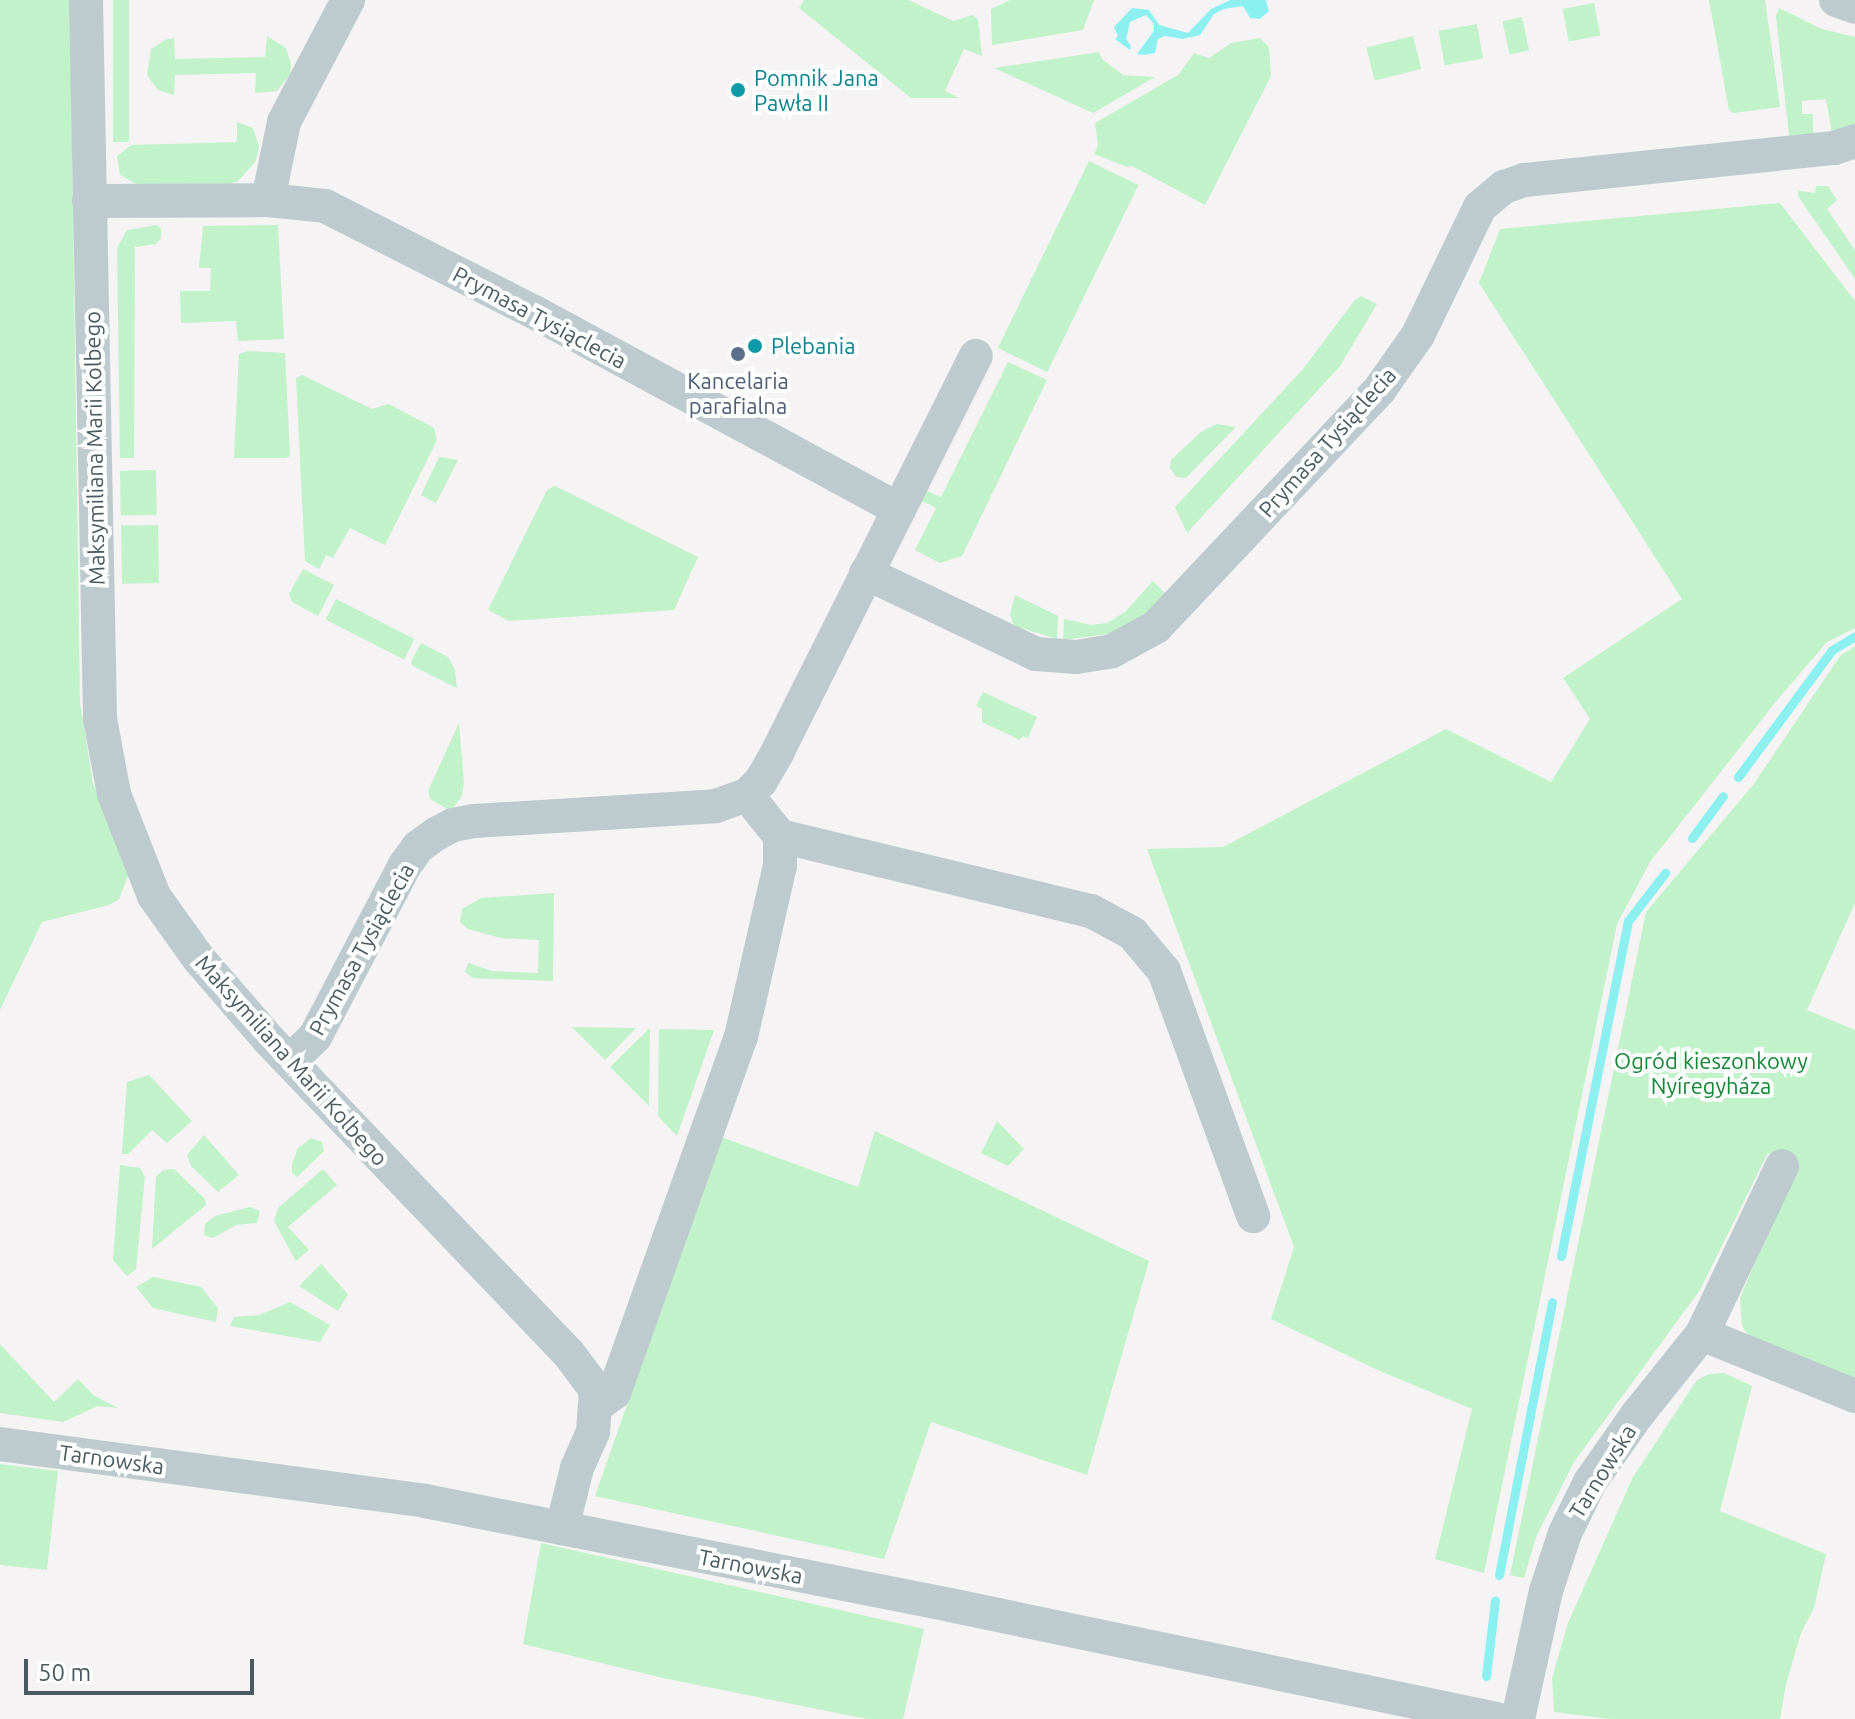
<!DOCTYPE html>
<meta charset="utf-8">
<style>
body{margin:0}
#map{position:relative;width:1855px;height:1719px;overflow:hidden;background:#f5f3f3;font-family:Ubuntu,sans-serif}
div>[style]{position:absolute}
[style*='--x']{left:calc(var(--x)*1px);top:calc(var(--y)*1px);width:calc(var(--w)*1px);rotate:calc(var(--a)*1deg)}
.green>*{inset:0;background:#c1f2ca;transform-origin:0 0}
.water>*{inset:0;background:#8df0f0}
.stream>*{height:9px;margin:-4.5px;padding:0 4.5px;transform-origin:4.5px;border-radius:4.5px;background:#8df0f0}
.minor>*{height:34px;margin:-17px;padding:0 17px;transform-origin:17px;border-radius:17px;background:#bdcbcf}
.dots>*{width:22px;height:22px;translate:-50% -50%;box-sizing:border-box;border:4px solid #fff;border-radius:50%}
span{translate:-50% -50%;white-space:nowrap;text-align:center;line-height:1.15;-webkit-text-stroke:8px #fff;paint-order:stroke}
.culture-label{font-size:22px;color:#0d838f}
.left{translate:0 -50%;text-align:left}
.street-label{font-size:22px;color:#495b61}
.service-label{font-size:22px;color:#4e5e75}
.park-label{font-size:22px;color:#148837}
.scale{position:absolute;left:24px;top:1659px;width:230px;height:36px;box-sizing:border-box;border:4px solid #495b61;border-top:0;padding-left:10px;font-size:24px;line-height:28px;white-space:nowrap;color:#495b61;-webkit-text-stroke:6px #fff;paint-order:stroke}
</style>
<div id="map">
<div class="green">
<div style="clip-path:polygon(0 0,70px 0,80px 703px,93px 783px,129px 873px,119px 899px,109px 905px,42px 922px,0 1010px)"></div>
<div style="left:113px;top:0;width:16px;height:142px"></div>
<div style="clip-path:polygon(804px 0,909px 0,953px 21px,973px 15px,978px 20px,982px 56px,964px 49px,945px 91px,959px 98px,911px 98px,799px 8px)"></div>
<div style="clip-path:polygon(1010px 0,1094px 0,1083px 30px,992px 45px,991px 9px)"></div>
<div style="clip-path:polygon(1709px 0,1765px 0,1780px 107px,1733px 113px,1729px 110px)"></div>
<div style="left:1594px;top:3px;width:33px;height:32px;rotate:79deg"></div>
<div style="clip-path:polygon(1779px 8px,1822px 29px,1855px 37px,1855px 128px,1832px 134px,1826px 99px,1802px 101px,1802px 114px,1813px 114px,1813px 134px,1789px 136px,1776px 16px)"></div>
<div style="left:1522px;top:17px;width:34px;height:20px;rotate:78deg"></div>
<div style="left:1477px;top:24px;width:35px;height:39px;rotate:80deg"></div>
<div style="clip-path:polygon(267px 36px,286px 48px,291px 64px,290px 75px,277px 91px,255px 93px,256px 73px,175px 75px,174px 95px,158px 90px,147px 75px,151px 49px,165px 40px,174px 38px,175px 59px,265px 57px)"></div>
<div style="left:1413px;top:36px;width:34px;height:48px;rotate:76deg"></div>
<div style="clip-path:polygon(1260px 38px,1269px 47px,1271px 76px,1205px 205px,1132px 166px,1127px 167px,1094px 154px,1098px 146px,1095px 123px,1178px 75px,1194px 53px,1209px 58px,1231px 43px)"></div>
<div style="clip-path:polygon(1099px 52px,1102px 59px,1123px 75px,1155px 77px,1093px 113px,994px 68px)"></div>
<div style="clip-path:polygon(237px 122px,253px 128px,259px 146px,256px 161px,238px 181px,227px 185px,140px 186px,120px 175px,117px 156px,131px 145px,237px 142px)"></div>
<div style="left:1089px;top:161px;width:55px;height:208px;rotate:26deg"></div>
<div style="clip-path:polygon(1799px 185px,1799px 191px,1815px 193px,1816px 186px,1828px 186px,1837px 200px,1827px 209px,1855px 250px,1855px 279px,1798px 196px)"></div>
<div style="clip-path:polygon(1780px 203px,1855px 301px,1855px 628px,1827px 642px,1778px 699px,1650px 862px,1617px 924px,1484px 1573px,1435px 1559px,1472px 1409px,1382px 1372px,1271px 1319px,1294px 1247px,1147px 849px,1223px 847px,1446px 729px,1551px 782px,1590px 719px,1563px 678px,1682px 599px,1479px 283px,1500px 229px)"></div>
<div style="clip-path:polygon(157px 225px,161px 229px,161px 238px,156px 244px,135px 247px,134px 458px,120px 458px,117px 248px,127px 230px)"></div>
<div style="clip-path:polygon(278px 225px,284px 339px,238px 341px,236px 321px,181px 323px,180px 291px,210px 291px,211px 268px,199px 268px,203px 226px)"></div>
<div style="clip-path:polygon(1361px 296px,1377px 304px,1340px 366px,1187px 533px,1175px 507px,1303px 369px,1354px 301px)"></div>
<div style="clip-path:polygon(247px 351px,285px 353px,290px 456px,286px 458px,234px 458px,239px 354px)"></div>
<div style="clip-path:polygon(1008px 362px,1047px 380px,962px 556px,940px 563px,915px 550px,936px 508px,918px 499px,922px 489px,941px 497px)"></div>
<div style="clip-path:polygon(302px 375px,372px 409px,389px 404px,434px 428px,437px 440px,385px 545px,350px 528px,333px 558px,326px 555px,319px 569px,305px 561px,296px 378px)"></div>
<div style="clip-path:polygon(1217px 424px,1236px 427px,1186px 478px,1176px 477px,1170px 468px,1171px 460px,1201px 432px)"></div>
<div style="clip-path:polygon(439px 457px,458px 460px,436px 503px,421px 495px)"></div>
<div style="left:156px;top:470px;width:45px;height:36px;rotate:89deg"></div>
<div style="clip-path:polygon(555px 486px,698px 557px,674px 610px,509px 621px,488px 610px,547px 490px)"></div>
<div style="left:158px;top:525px;width:58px;height:37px;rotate:89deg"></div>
<div style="clip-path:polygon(303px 569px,334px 585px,318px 616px,292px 602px,289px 594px)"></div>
<div style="clip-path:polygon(1153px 581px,1165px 593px,1166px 599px,1124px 632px,1063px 640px,1064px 619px,1091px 625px,1107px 623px,1125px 612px)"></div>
<div style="clip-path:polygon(1015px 595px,1058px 616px,1057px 639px,1014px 626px,1010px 614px)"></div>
<div style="left:336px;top:599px;width:88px;height:23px;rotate:27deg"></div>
<div style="clip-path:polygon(421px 643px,448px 657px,455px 670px,457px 688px,413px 666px,411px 662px)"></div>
<div style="clip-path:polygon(1855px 646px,1855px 903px,1807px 1010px,1855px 1030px,1855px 1381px,1749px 1336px,1742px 1326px,1740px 1298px,1795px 1167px,1768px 1153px,1700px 1290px,1574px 1462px,1536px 1537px,1524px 1578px,1510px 1575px,1646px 912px,1753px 785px,1840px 656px)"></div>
<div style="clip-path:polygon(983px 692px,1037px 717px,1028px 738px,1023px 736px,1020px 740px,982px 722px,982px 709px,976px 706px)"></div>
<div style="clip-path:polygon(459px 723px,464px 782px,462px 796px,451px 811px,430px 799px,428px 791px)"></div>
<div style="clip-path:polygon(554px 893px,553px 981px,473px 978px,465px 972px,468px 963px,492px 971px,538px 973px,539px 940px,501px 938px,468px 929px,460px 922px,462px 909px,481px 898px)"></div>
<div style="clip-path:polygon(572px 1027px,636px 1028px,605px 1060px)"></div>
<div style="clip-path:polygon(650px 1028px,649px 1106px,610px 1067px)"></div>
<div style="clip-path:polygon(659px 1029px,714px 1030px,677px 1136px,658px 1116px)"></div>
<div style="clip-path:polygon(149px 1075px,192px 1121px,167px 1143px,152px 1130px,128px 1154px,122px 1154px,127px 1082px)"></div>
<div style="clip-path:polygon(997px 1121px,1024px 1149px,1008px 1166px,981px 1153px)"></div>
<div style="clip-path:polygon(875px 1131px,1149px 1261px,1087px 1475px,931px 1422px,884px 1559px,595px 1496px,721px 1137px,858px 1187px)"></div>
<div style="clip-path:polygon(204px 1135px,239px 1175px,218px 1192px,191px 1166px,187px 1155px)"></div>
<div style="clip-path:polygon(311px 1138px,322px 1142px,324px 1151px,297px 1177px,292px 1173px,292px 1164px,298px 1148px)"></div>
<div style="clip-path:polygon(120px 1165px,140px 1168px,145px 1177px,136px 1269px,127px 1276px,113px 1260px)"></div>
<div style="clip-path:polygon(174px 1169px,205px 1199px,206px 1205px,152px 1249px,156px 1177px,163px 1170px)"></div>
<div style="clip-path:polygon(323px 1169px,337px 1185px,288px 1227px,309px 1250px,296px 1261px,274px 1221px,278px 1208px)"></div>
<div style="clip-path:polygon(250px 1207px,260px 1211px,257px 1223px,236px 1225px,213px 1238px,204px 1235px,205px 1224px,215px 1216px)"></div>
<div style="clip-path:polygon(321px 1264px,348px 1294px,338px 1311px,299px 1286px)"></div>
<div style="clip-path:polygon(153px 1277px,201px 1287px,218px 1308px,216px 1322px,153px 1308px,136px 1287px)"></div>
<div style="clip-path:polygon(290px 1302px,330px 1325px,320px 1342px,230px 1326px,234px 1317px,259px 1315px)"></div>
<div style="clip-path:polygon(0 1344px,54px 1402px,78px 1379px,93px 1395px,118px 1408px,98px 1406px,63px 1422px,0 1413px)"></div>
<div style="clip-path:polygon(1724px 1373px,1752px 1386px,1720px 1511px,1826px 1554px,1814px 1608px,1801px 1633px,1786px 1684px,1780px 1719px,1611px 1719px,1554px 1712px,1552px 1678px,1568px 1623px,1633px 1477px,1697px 1380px,1709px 1374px)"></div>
<div style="clip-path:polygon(0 1464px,58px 1471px,47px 1570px,0 1565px)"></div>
<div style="clip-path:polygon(541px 1543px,924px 1629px,903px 1719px,867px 1719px,663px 1678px,523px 1644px)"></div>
</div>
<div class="water">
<div style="clip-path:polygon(1230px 0,1266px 0,1269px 11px,1260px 19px,1250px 18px,1243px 6px,1224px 9px,1214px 14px,1200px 35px,1182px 39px,1165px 36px,1158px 39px,1155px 53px,1144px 55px,1137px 54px,1154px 31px,1154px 24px,1146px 15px,1130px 22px,1126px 39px,1131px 46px,1130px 50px,1115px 39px,1118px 36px,1114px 27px,1132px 8px,1149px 10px,1159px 25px,1188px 33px,1211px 9px)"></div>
</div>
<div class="stream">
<div style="--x:1738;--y:777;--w:158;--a:-53.5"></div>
<div style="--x:1832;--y:650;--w:27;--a:-31"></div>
<div style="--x:1692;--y:838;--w:52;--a:-53.6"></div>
<div style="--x:1561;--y:1256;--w:342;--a:-78.7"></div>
<div style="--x:1628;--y:921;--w:61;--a:-52.4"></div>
<div style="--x:1499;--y:1575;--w:278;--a:-79"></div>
<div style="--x:1486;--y:1676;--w:76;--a:-83.2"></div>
</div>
<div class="minor">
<div style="--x:86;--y:0;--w:719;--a:88.88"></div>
<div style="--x:100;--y:719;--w:76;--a:79.4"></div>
<div style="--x:114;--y:794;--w:110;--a:68.6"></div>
<div style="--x:154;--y:896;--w:77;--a:54.5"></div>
<div style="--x:199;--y:959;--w:106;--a:49.2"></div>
<div style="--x:268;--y:1039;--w:436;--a:46.3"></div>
<div style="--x:569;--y:1354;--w:45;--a:53.1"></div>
<div style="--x:596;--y:1390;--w:42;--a:94.1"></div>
<div style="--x:593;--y:1432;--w:39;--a:114"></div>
<div style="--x:577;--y:1468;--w:62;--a:104"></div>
<div style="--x:1836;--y:0;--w:20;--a:20"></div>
<div style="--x:268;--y:200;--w:80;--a:-78.4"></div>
<div style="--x:284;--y:122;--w:138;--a:-62.3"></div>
<div style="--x:89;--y:201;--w:179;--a:-0.3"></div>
<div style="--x:268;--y:200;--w:57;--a:6"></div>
<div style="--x:325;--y:206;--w:234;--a:26.9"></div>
<div style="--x:534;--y:312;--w:415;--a:28.4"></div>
<div style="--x:866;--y:573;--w:188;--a:25.5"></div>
<div style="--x:1036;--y:654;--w:40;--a:4.3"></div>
<div style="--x:1076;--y:657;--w:36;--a:-9"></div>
<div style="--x:1112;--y:651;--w:50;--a:-28.6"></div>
<div style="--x:1156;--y:627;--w:327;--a:-46.7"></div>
<div style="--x:1380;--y:389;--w:66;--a:-54.9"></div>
<div style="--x:1418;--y:335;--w:142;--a:-64.2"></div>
<div style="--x:1480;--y:207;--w:31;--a:-40"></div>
<div style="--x:1504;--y:187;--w:21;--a:-19"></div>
<div style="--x:1524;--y:180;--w:312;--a:-5.9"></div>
<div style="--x:1834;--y:148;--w:22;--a:-18"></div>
<div style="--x:747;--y:795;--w:53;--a:51.2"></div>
<div style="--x:780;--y:836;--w:320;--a:13.6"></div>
<div style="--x:1091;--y:911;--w:47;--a:28.2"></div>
<div style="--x:1132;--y:933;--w:50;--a:49.9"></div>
<div style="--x:1164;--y:971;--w:261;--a:70"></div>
<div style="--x:291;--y:1060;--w:33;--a:-44"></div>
<div style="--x:315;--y:1037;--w:194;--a:-62.4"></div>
<div style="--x:405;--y:865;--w:22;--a:-54"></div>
<div style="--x:418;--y:847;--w:22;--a:-36"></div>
<div style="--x:436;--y:834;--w:19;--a:-28"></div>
<div style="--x:453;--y:825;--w:21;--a:-11"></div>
<div style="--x:474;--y:821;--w:242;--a:-3.5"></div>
<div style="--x:716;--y:806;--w:33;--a:-20"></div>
<div style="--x:747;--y:795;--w:20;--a:-45"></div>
<div style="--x:761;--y:781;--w:32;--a:-60"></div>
<div style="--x:777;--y:753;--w:444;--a:-63.4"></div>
<div style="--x:1702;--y:1334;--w:165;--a:22.1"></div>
<div style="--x:596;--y:1406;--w:22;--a:-36"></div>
<div style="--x:614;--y:1393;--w:378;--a:-70.4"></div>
<div style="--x:741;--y:1037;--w:175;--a:-77.2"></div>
<div style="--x:780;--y:866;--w:30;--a:-90"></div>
<div style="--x:0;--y:1444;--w:429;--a:7.6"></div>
<div style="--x:425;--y:1501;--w:535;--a:11.2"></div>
<div style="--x:950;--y:1605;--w:558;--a:11.79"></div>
<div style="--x:1518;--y:1719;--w:131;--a:-77.7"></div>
<div style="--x:1546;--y:1591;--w:61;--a:-71.9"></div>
<div style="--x:1565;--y:1533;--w:57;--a:-63.9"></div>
<div style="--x:1590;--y:1482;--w:82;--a:-55"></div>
<div style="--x:1637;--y:1415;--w:104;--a:-51.3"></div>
<div style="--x:1702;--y:1334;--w:186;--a:-64.5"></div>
</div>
<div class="dots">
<div style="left:738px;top:90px;background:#0f9aa8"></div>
<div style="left:755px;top:346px;background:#0f9aa8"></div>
<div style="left:738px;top:354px;background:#5c6f8a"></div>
</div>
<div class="culture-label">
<span class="left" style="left:754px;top:90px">Pomnik Jana<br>Pawła II</span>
<span class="left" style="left:771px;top:346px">Plebania</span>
</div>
<div class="street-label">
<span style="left:540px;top:317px;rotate:28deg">Prymasa Tysiąclecia</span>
<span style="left:1327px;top:442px;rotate:-48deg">Prymasa Tysiąclecia</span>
<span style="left:94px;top:448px;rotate:-91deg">Maksymiliana Marii Kolbego</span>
<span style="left:361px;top:949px;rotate:-61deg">Prymasa Tysiąclecia</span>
<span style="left:292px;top:1060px;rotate:48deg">Maksymiliana Marii Kolbego</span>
<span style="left:112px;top:1459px;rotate:8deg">Tarnowska</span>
<span style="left:1602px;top:1471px;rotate:-58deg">Tarnowska</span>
<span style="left:751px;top:1566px;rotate:11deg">Tarnowska</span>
</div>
<div class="service-label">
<span style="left:738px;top:393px">Kancelaria<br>parafialna</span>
</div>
<div class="park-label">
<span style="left:1711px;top:1073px">Ogród kieszonkowy<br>Nyíregyháza</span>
</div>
<div class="scale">50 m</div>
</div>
